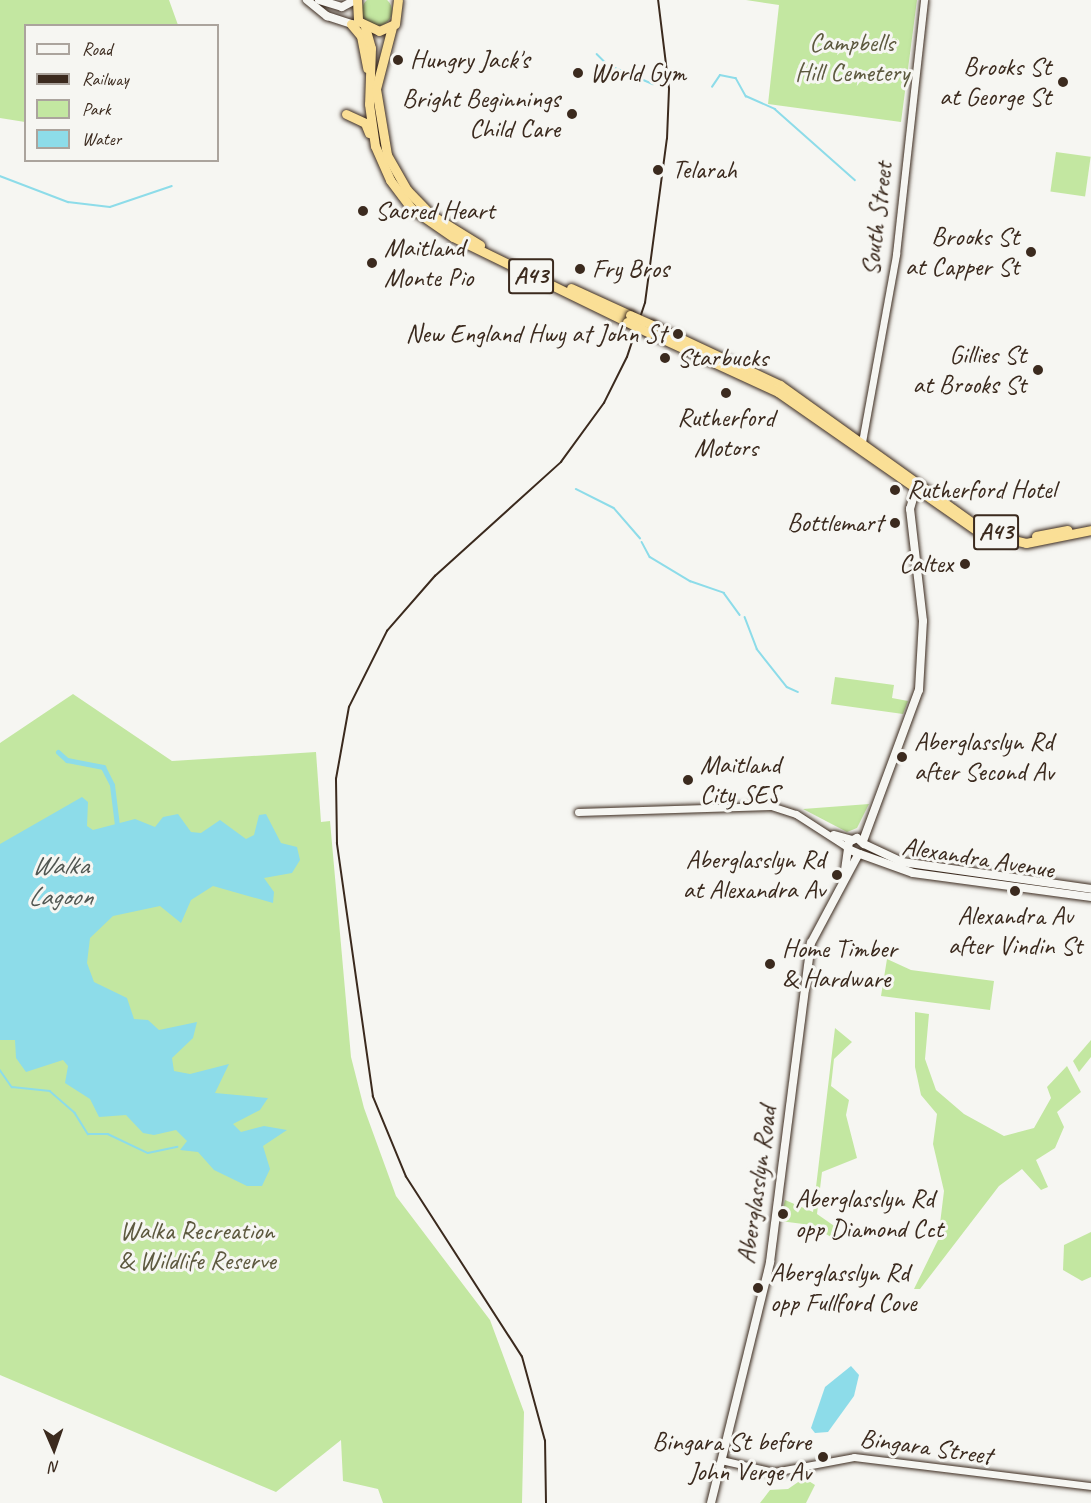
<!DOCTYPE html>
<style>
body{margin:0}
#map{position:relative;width:1091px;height:1503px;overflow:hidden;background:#f6f6f2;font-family:Caveat,sans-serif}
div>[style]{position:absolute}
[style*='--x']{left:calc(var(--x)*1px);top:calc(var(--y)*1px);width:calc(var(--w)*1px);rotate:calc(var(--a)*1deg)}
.green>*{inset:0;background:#c3e7a1;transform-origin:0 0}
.round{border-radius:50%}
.water>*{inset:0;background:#8ddce9}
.stream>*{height:1.5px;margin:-0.75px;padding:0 0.75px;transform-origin:0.75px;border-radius:0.75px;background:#8ddce9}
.canal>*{height:5px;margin:-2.5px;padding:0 2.5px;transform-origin:2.5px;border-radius:2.5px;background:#8ddce9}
.roads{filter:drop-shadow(0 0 2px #3b2a1e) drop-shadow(0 0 2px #3b2a1e)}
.tertiary>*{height:7px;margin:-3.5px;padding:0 3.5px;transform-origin:3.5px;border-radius:3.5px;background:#f6f6f2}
.secondary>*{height:8px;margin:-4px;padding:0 4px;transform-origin:4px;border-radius:4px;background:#f6f6f2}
.trunk>*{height:9px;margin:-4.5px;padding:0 4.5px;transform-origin:4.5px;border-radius:4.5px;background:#fadf96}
.rail>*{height:1.5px;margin:-0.75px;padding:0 0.75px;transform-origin:0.75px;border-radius:0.75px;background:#3b2a1e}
.bridges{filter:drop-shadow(0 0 2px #3b2a1e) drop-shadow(0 0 2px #3b2a1e)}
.trunk-bridge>*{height:9px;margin:-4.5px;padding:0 4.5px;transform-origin:4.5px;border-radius:4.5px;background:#fadf96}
.dots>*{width:16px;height:16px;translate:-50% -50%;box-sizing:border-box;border:3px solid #f6f6f2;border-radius:50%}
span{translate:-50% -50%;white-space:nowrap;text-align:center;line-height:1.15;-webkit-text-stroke:6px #f6f6f2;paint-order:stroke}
.shield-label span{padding:2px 4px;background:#f6f6f2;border:2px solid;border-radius:4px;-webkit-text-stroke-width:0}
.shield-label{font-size:24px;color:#3b2a1e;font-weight:700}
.park-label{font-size:26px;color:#5d593f}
.poi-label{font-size:26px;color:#3b2a1e}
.left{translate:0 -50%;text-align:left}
.right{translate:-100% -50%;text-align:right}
.street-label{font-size:26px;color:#3b2a1e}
.water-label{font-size:27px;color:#505651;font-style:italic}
.legend{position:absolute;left:24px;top:24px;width:195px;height:138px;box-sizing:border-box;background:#f6f6f2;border:2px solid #aba49d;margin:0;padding:8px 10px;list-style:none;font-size:18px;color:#3b2a1e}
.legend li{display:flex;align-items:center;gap:12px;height:30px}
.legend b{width:30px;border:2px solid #aba49d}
.north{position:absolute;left:24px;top:1419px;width:60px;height:60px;-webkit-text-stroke:4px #f6f6f2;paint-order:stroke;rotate:178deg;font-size:16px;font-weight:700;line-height:24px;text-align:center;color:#3b2a1e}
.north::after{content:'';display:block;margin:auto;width:21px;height:27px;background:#3b2a1e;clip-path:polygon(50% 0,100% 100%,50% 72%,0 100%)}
</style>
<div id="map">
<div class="green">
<div class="round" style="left:362px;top:-4px;width:30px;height:30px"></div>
<div style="clip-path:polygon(0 0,169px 0,178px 25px,26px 26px,25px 122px,0 118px)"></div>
<div style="clip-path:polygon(746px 0,917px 0,901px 122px,768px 104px,779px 5px)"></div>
<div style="left:1056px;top:152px;width:35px;height:40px;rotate:8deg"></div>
<div style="clip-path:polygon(835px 677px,894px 685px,892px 698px,908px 701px,903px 714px,831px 704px)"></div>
<div style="clip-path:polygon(73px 694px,172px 761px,316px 752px,321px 822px,330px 821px,351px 1057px,364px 1108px,396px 1196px,490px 1320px,524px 1412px,522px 1503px,383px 1503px,378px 1489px,343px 1481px,341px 1440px,276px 1492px,0 1375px,0 743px)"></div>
<div style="clip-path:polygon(869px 804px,857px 828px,847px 832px,803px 809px)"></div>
<div style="clip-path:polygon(887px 959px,911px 970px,994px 981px,990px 1010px,881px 996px)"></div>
<div style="clip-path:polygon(915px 1012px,929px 1014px,925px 1059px,936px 1090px,964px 1114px,1004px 1136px,1034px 1128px,1051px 1098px,1047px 1087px,1067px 1066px,1081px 1092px,1057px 1112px,1064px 1127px,1055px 1148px,1036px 1160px,1048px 1187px,1041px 1190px,1022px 1169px,999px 1186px,920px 1289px,914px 1289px,938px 1240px,944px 1191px,933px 1144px,937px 1114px,921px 1095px,915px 1067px)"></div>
<div style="clip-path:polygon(835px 1028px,852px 1042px,834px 1059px,831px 1086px,849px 1100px,846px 1115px,857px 1158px,822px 1172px,817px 1214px,840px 1230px,831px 1237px,811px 1225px,780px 1221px,785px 1200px,813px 1212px)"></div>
<div style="clip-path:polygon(1091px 1040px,1091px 1057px,1079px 1072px,1073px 1061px)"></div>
<div style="clip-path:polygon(1091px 1232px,1091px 1277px,1082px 1281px,1063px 1270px,1064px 1245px)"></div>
<div style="clip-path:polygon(804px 1478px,815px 1485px,806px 1503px,760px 1503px,770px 1490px,788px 1489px)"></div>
</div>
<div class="water">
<div style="clip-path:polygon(82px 797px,88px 802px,87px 826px,93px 830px,135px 819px,155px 827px,163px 817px,178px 814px,191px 832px,201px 833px,220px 820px,246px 839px,254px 835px,259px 815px,266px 814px,281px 843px,297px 847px,300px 860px,292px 873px,264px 878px,274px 892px,273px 903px,213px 886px,191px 900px,181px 923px,160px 906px,113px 916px,90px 938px,87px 963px,94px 982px,127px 998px,134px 1019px,148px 1020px,159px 1030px,197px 1022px,193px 1038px,172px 1058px,174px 1071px,190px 1074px,229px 1064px,215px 1093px,268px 1098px,260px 1110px,233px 1124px,241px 1132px,264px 1126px,287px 1130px,263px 1146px,270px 1169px,262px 1186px,247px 1186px,214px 1170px,198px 1152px,180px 1150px,187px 1141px,176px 1130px,154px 1135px,143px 1133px,126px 1115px,99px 1117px,90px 1099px,65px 1083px,68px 1066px,63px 1060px,26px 1072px,16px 1058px,15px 1040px,0 1040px,0 844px)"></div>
<div style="clip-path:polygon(851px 1366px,859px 1375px,854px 1396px,828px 1432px,815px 1433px,811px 1428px,825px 1387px)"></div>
</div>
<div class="stream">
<div style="--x:597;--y:54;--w:16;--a:45"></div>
<div style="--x:608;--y:65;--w:49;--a:22.9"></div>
<div style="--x:712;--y:87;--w:14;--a:-56"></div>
<div style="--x:720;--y:75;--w:16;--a:11"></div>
<div style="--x:736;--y:78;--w:21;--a:61"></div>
<div style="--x:746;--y:96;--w:32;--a:24"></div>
<div style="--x:775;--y:109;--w:107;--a:41.6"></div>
<div style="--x:0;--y:176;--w:73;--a:20.9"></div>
<div style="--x:68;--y:202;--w:42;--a:6.8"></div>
<div style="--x:110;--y:207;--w:65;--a:-18.7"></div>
<div style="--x:576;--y:489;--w:42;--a:26.6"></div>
<div style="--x:614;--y:508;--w:40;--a:49"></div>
<div style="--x:642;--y:542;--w:17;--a:62"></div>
<div style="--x:650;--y:557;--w:47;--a:31"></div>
<div style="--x:690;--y:581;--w:36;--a:19"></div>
<div style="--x:724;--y:593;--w:27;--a:54"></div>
<div style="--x:745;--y:617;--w:34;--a:69"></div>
<div style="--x:757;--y:649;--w:48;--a:51.7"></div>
<div style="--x:787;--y:687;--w:12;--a:24"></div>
<div style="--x:0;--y:1070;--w:21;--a:55"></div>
<div style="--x:12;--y:1087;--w:38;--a:6"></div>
<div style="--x:50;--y:1091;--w:33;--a:41"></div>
<div style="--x:75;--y:1113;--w:25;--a:58"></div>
<div style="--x:88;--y:1134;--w:20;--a:0"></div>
<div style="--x:108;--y:1134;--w:44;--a:25.4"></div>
<div style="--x:148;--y:1153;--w:30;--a:-12"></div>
</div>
<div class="canal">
<div style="--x:58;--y:752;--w:12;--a:42"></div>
<div style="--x:67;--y:760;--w:37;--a:11"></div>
<div style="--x:103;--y:767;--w:20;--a:63"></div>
<div style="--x:112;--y:785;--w:40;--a:82.9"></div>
</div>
<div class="roads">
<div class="tertiary">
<div style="--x:862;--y:442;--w:191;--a:-79.7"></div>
<div style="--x:896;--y:254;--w:256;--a:-83.7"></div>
<div style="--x:578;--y:812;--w:193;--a:-1.8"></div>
<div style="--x:771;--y:806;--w:26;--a:18"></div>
<div style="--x:796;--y:814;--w:61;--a:32.9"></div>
<div style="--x:833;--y:834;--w:20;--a:15"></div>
<div style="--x:721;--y:1460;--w:54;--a:12.8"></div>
<div style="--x:774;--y:1472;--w:81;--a:-10.6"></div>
<div style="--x:854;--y:1457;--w:239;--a:7"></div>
</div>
<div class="secondary">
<div style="--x:307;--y:0;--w:26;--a:39"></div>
<div style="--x:327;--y:16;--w:29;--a:18"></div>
<div style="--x:319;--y:0;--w:24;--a:17"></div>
<div style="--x:342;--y:7;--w:15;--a:-28"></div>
<div style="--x:863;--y:841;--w:161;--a:-69.7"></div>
<div style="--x:919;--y:690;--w:69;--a:-86.7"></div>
<div style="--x:923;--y:621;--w:113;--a:-96.6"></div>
<div style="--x:910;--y:509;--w:25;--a:-74"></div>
<div style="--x:864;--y:844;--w:42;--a:25.3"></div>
<div style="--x:902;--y:862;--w:191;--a:8.1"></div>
<div style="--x:848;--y:849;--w:13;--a:23"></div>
<div style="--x:860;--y:854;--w:56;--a:19.7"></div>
<div style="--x:913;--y:873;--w:180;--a:7.7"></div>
<div style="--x:845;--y:870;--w:28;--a:-82"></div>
<div style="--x:849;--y:842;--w:9;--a:-27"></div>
<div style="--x:857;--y:838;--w:9;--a:41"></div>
<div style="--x:711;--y:1503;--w:248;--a:-76.2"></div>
<div style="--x:770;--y:1262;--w:322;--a:-82.7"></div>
<div style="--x:811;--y:943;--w:100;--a:-61.9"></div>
</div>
<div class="trunk">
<div style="--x:357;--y:0;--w:21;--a:87"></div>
<div style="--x:358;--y:21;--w:23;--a:25"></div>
<div style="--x:379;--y:31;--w:17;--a:-24"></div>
<div style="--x:395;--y:24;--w:24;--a:-83"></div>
<div style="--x:351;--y:24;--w:16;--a:50"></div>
<div style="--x:361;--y:36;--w:33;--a:79"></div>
<div style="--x:365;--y:27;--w:22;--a:74"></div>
<div style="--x:371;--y:48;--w:56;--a:92"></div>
<div style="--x:369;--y:104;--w:42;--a:81.9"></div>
<div style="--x:375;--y:146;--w:37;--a:66"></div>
<div style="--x:390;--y:180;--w:35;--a:53"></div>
<div style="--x:411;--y:208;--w:51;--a:34.6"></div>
<div style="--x:453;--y:237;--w:194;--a:26"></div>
<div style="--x:392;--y:27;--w:64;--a:104.5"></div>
<div style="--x:376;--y:89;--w:67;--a:80.5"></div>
<div style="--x:387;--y:155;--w:40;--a:60.3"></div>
<div style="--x:407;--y:190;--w:33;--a:46"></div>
<div style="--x:430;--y:214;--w:59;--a:31.8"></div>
<div style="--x:346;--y:114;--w:21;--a:25"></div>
<div style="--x:365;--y:123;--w:11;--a:68"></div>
<div style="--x:571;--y:288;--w:65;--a:24.6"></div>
<div style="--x:652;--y:325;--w:141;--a:25.1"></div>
<div style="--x:780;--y:385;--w:237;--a:35.6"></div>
<div style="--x:650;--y:333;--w:141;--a:24.7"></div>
<div style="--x:778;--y:392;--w:245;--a:34.9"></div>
<div style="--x:979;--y:532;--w:48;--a:13.2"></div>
<div style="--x:1026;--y:543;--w:66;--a:-11.3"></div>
<div style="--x:1036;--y:536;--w:32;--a:-11"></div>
</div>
</div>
<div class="rail">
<div style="--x:546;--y:1503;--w:62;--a:-90.9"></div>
<div style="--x:545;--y:1441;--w:87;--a:-105.3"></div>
<div style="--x:522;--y:1357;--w:214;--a:-122.8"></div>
<div style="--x:406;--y:1177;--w:87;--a:-112.4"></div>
<div style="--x:373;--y:1097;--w:256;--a:-98.1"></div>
<div style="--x:337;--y:844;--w:65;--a:-90.9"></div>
<div style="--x:336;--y:779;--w:73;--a:-79.8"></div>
<div style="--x:349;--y:707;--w:85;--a:-63.4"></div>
<div style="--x:387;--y:631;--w:73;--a:-48.9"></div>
<div style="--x:435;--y:576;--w:170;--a:-42.1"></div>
<div style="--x:561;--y:462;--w:73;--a:-53.9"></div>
<div style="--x:604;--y:403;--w:51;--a:-63.4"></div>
<div style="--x:627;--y:357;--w:57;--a:-71.6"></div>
<div style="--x:645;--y:303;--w:165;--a:-82.4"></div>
<div style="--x:667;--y:139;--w:50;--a:-87.7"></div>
<div style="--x:669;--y:89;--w:90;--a:-97"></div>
</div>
<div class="bridges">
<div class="trunk-bridge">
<div style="--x:630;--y:315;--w:24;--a:24"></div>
<div style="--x:627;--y:322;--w:25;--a:26"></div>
</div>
</div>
<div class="dots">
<div style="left:398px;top:60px;background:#3b2a1e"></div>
<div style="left:578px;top:73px;background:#3b2a1e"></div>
<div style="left:1063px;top:82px;background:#3b2a1e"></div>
<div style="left:572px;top:114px;background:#3b2a1e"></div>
<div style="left:658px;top:170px;background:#3b2a1e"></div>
<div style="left:363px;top:211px;background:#3b2a1e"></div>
<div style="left:1031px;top:252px;background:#3b2a1e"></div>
<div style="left:372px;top:263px;background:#3b2a1e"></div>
<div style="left:580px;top:269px;background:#3b2a1e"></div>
<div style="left:678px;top:334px;background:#3b2a1e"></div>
<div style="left:665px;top:358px;background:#3b2a1e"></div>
<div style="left:1038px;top:370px;background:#3b2a1e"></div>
<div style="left:726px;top:393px;background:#3b2a1e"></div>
<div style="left:895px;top:490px;background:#3b2a1e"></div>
<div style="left:895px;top:523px;background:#3b2a1e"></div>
<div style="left:965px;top:564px;background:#3b2a1e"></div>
<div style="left:902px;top:757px;background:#3b2a1e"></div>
<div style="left:688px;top:780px;background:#3b2a1e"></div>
<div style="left:837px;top:875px;background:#3b2a1e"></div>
<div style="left:1015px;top:891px;background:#3b2a1e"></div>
<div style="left:770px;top:964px;background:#3b2a1e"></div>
<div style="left:783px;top:1214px;background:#3b2a1e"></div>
<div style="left:758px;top:1288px;background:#3b2a1e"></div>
<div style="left:823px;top:1457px;background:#3b2a1e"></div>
</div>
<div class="shield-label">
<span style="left:531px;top:276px">A43</span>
<span style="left:996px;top:532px">A43</span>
</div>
<div class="park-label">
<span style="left:852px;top:58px">Campbells<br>Hill Cemetery</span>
<span style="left:197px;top:1246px">Walka Recreation<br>&amp; Wildlife Reserve</span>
</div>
<div class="poi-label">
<span class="left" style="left:410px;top:60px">Hungry Jack's</span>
<span class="right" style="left:1051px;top:82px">Brooks St<br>at George St</span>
<span class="left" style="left:590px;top:73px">World Gym</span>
<span class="right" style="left:560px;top:114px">Bright Beginnings<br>Child Care</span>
<span class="left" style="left:672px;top:170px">Telarah</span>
<span class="left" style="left:375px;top:211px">Sacred Heart</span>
<span class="right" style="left:1019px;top:252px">Brooks St<br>at Capper St</span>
<span class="left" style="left:384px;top:263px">Maitland<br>Monte Pio</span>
<span class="left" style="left:592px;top:269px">Fry Bros</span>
<span class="right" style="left:666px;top:334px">New England Hwy at John St</span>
<span class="right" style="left:1026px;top:370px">Gillies St<br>at Brooks St</span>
<span class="left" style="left:677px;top:358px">Starbucks</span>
<span style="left:726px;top:433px">Rutherford<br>Motors</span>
<span class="left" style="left:907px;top:490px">Rutherford Hotel</span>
<span class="right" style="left:883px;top:523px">Bottlemart</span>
<span class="right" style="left:953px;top:564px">Caltex</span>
<span class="left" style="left:914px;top:757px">Aberglasslyn Rd<br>after Second Av</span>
<span class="left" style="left:700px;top:780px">Maitland<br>City SES</span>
<span class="right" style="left:825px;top:875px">Aberglasslyn Rd<br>at Alexandra Av</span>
<span style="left:1015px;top:931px">Alexandra Av<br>after Vindin St</span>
<span class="left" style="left:782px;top:964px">Home Timber<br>&amp; Hardware</span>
<span class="left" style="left:795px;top:1214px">Aberglasslyn Rd<br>opp Diamond Cct</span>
<span class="left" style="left:770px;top:1288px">Aberglasslyn Rd<br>opp Fullford Cove</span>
<span class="right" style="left:811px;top:1457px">Bingara St before<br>John Verge Av</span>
</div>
<div class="street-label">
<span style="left:877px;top:219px;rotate:-83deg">South Street</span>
<span style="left:978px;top:858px;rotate:9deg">Alexandra Avenue</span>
<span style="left:757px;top:1185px;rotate:-82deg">Aberglasslyn Road</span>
<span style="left:926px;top:1447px;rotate:8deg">Bingara Street</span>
</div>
<div class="water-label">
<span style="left:60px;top:881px">Walka<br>Lagoon</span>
</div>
<ul class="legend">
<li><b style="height:8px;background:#f6f6f2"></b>Road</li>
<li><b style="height:8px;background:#3b2a1e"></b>Railway</li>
<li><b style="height:16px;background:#c3e7a1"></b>Park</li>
<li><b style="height:16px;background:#8ddce9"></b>Water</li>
</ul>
<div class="north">N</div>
</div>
